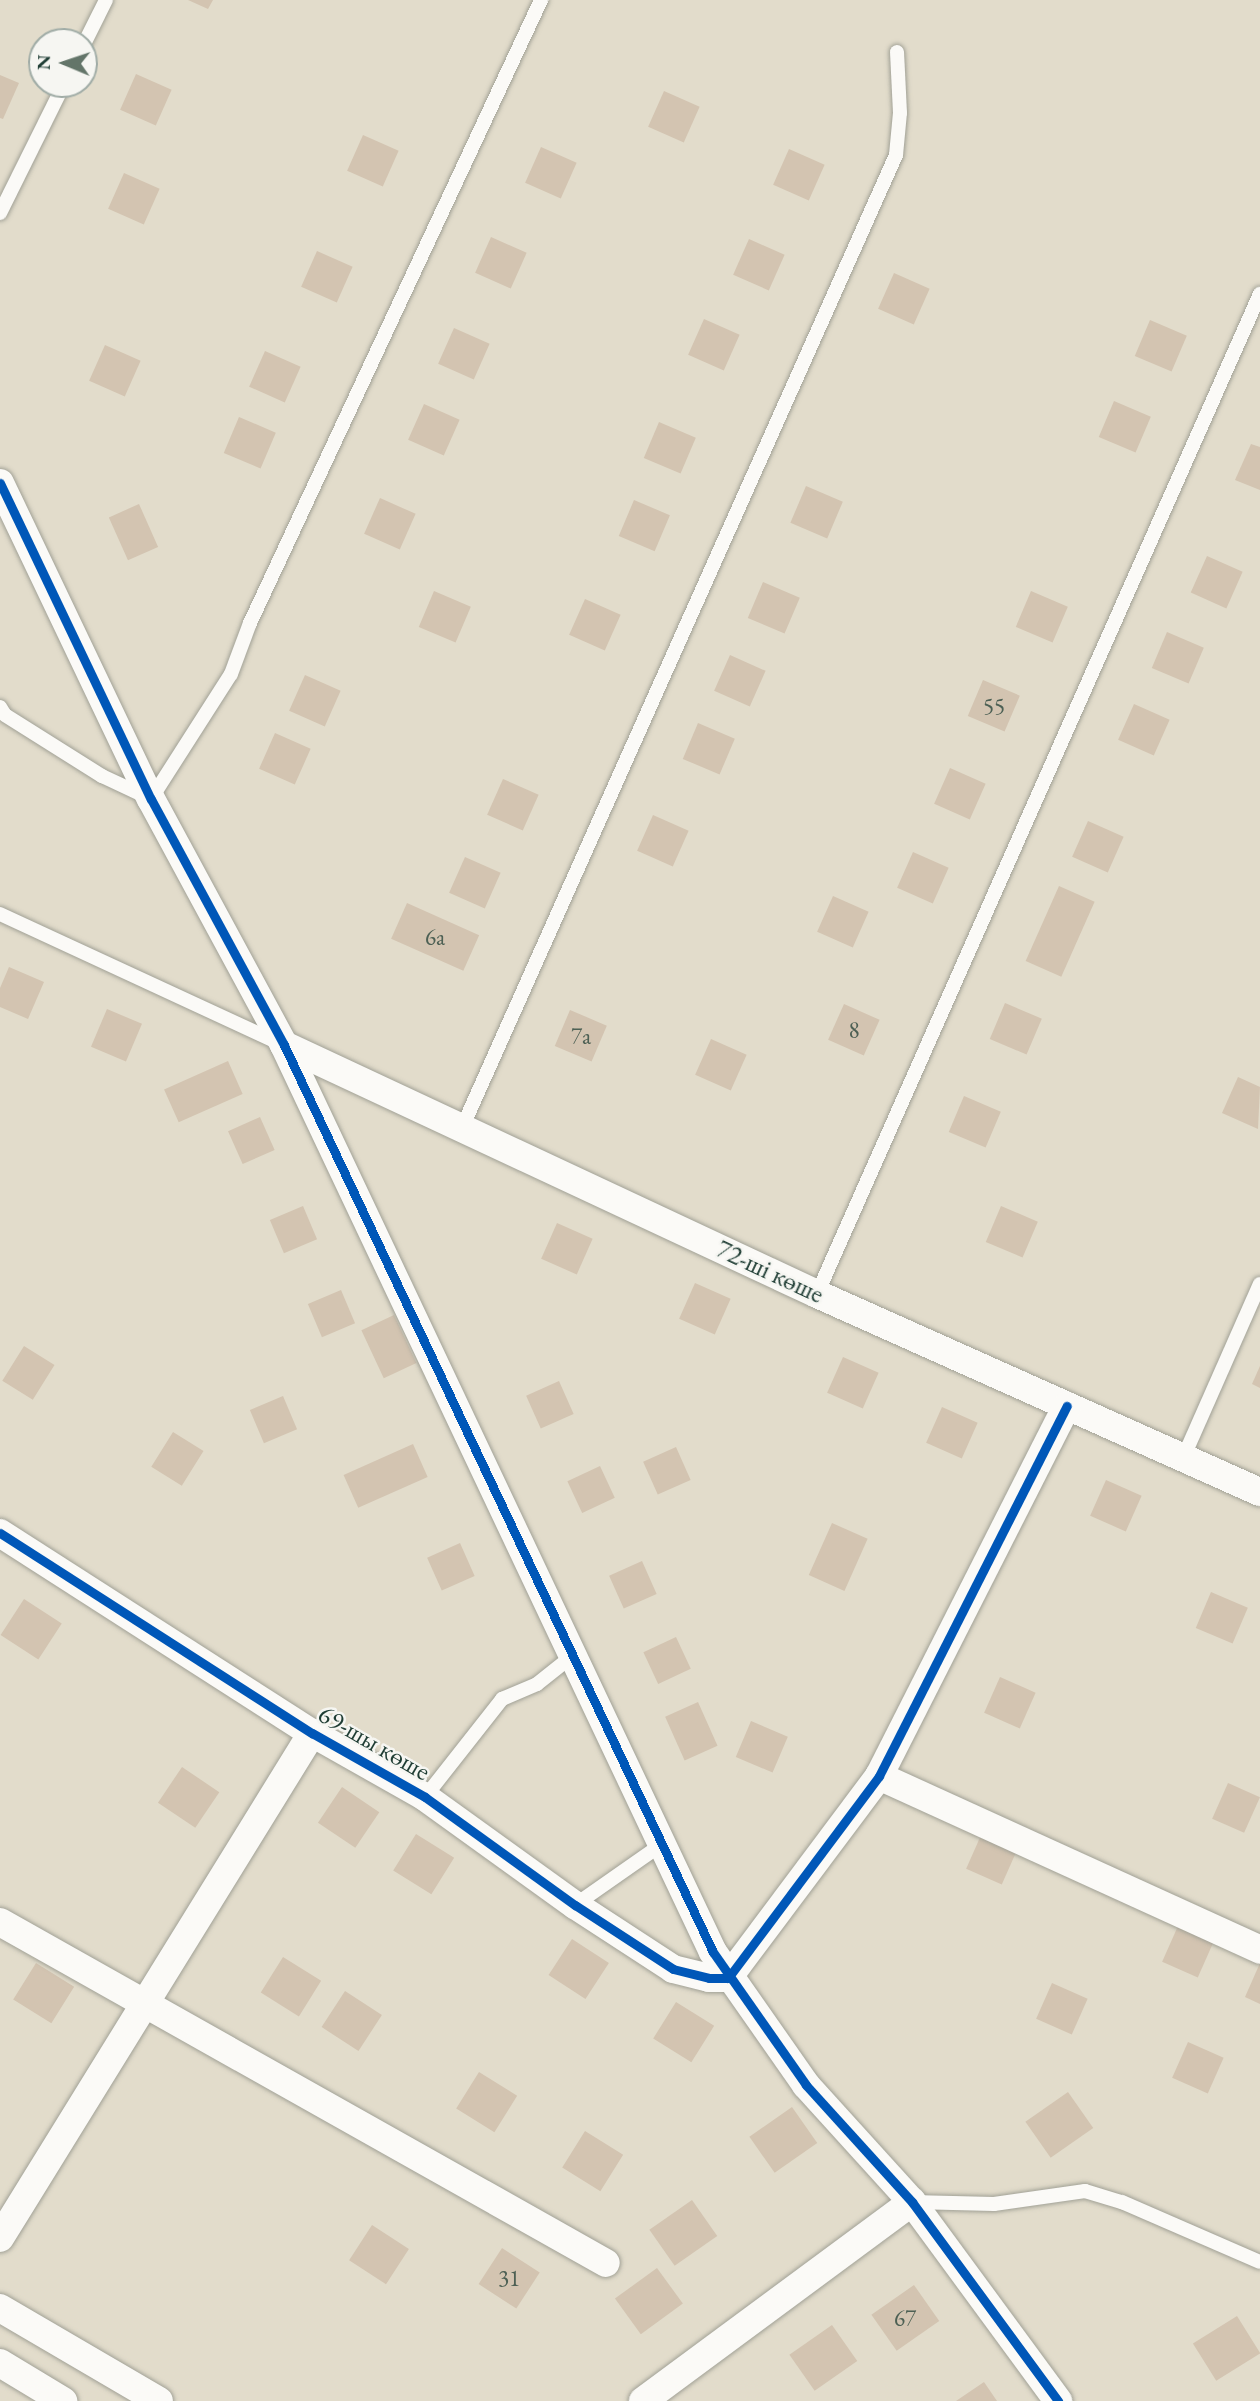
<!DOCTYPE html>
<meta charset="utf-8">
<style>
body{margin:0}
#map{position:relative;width:1260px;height:2401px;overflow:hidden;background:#e2dccb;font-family:"EB Garamond",serif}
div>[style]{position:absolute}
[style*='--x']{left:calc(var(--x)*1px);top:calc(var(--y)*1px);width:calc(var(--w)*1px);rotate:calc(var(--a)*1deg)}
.building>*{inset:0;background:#d3c4b1;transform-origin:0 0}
.roads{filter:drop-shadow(0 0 2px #a1a196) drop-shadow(0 0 2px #a1a196)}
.service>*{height:14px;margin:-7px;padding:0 7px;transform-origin:7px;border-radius:7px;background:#fbfaf7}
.minor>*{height:28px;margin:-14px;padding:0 14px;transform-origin:14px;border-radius:14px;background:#fbfaf7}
.cycleway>*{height:9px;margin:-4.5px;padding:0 4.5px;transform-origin:4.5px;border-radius:4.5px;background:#0057b8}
span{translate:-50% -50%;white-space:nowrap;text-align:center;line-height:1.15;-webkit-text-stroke:5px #f6f6f2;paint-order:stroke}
.number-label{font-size:23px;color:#4d6054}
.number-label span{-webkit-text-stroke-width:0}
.street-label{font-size:26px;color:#1f3d34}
.north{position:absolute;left:28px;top:28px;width:70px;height:70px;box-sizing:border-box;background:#f6f6f2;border:2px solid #a0aca6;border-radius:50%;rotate:272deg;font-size:19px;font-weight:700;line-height:28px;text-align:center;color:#1f3d34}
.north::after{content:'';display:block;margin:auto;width:24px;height:32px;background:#637569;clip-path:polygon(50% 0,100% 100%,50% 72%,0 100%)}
</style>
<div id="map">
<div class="building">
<div style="clip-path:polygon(188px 0,213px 0,208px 9px)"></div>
<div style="left:136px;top:74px;width:39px;height:39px;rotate:24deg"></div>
<div style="clip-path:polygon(0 75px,19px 83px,3px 119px,0 118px)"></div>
<div style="left:664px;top:91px;width:39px;height:39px;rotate:24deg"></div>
<div style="left:363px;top:135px;width:39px;height:39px;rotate:24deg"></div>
<div style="left:541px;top:147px;width:39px;height:39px;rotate:24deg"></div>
<div style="left:789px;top:149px;width:39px;height:39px;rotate:24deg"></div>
<div style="left:124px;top:173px;width:39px;height:39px;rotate:24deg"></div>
<div style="left:491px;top:237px;width:39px;height:39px;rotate:24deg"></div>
<div style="left:749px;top:239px;width:39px;height:39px;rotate:24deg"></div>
<div style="left:317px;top:251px;width:39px;height:39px;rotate:24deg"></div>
<div style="left:894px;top:273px;width:39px;height:39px;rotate:24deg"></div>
<div style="left:704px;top:319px;width:39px;height:39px;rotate:24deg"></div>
<div style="left:1150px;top:320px;width:40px;height:39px;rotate:23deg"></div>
<div style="left:454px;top:328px;width:39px;height:39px;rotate:24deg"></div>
<div style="left:105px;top:345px;width:39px;height:39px;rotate:24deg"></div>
<div style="left:265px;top:351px;width:39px;height:39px;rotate:24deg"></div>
<div style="left:1114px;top:401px;width:40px;height:39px;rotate:23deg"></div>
<div style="left:424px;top:404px;width:39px;height:39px;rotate:24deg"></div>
<div style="left:239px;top:417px;width:40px;height:39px;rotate:23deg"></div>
<div style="left:659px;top:422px;width:40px;height:39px;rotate:23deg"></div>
<div style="clip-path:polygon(1251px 444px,1260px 447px,1260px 490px,1235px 480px)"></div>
<div style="left:806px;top:486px;width:40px;height:40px;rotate:23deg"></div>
<div style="left:380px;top:498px;width:39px;height:39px;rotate:24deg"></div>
<div style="left:634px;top:500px;width:39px;height:39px;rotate:23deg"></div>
<div style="left:139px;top:504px;width:47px;height:33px;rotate:66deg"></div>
<div style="left:1207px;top:556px;width:39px;height:40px;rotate:24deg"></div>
<div style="left:763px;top:582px;width:40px;height:39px;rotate:23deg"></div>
<div style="left:434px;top:591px;width:40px;height:39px;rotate:23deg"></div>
<div style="left:1031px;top:591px;width:40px;height:39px;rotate:23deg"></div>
<div style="left:585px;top:599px;width:39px;height:39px;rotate:24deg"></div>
<div style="left:1167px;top:632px;width:40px;height:39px;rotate:23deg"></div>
<div style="left:730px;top:655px;width:39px;height:39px;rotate:24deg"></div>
<div style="left:305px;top:675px;width:39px;height:39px;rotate:24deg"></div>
<div style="left:983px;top:680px;width:40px;height:39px;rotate:23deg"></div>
<div style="left:1134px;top:704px;width:39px;height:39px;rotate:24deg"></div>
<div style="left:698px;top:723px;width:40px;height:39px;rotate:23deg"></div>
<div style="left:275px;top:733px;width:39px;height:39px;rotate:24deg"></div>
<div style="left:950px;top:768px;width:39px;height:39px;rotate:24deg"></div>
<div style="left:503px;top:779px;width:39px;height:39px;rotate:24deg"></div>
<div style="left:653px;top:815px;width:39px;height:39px;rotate:24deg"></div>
<div style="left:1088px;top:821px;width:39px;height:39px;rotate:24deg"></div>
<div style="left:913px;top:852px;width:39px;height:39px;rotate:24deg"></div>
<div style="left:465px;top:857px;width:39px;height:39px;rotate:24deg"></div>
<div style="left:1059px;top:886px;width:39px;height:82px;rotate:24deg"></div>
<div style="left:833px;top:896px;width:39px;height:39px;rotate:24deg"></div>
<div style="left:407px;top:903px;width:79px;height:39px;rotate:24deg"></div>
<div style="clip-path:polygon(9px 967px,44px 982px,28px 1019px,0 1007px,0 988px)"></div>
<div style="left:1005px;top:1003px;width:40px;height:39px;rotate:23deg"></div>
<div style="left:844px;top:1004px;width:39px;height:39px;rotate:24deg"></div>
<div style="left:107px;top:1009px;width:38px;height:41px;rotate:23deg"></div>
<div style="left:570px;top:1010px;width:40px;height:39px;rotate:23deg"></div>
<div style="left:711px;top:1039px;width:39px;height:39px;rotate:24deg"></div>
<div style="left:228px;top:1061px;width:36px;height:70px;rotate:66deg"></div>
<div style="clip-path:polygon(1238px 1077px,1260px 1087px,1258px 1129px,1222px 1113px)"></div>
<div style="left:964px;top:1096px;width:40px;height:39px;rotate:23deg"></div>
<div style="left:260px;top:1117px;width:36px;height:35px;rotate:66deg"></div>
<div style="left:303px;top:1206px;width:36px;height:36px;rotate:67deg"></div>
<div style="left:1001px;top:1206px;width:40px;height:39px;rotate:23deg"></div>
<div style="left:557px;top:1223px;width:39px;height:39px;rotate:24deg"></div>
<div style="left:695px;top:1283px;width:39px;height:39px;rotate:24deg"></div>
<div style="left:341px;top:1290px;width:36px;height:36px;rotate:67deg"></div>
<div style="left:394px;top:1315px;width:53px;height:36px;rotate:65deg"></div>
<div style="left:24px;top:1346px;width:36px;height:41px;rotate:32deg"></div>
<div style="left:843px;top:1357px;width:39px;height:39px;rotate:24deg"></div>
<div style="clip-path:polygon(1260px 1366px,1260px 1388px,1252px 1384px)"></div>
<div style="left:559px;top:1381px;width:36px;height:36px;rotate:66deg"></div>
<div style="left:283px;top:1396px;width:36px;height:36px;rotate:67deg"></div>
<div style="left:942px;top:1407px;width:39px;height:39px;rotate:24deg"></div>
<div style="left:173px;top:1432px;width:36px;height:41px;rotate:32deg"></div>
<div style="left:413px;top:1444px;width:36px;height:76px;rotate:66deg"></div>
<div style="left:676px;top:1447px;width:36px;height:36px;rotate:66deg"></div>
<div style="left:600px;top:1466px;width:35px;height:36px;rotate:65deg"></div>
<div style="left:1106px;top:1480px;width:39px;height:39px;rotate:24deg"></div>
<div style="left:832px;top:1523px;width:39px;height:57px;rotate:24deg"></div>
<div style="left:460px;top:1543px;width:36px;height:36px;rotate:66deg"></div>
<div style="left:642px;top:1561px;width:36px;height:36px;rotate:66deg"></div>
<div style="left:1211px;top:1592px;width:40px;height:39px;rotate:23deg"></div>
<div style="left:24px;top:1599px;width:45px;height:43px;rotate:33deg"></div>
<div style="left:676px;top:1637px;width:35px;height:36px;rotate:65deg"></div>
<div style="left:1000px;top:1677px;width:39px;height:39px;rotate:24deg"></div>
<div style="left:698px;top:1702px;width:48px;height:36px;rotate:66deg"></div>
<div style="left:751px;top:1721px;width:40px;height:39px;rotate:23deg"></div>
<div style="left:182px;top:1767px;width:45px;height:43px;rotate:34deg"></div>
<div style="left:1228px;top:1783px;width:35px;height:39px;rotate:24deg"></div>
<div style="left:342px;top:1787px;width:45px;height:43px;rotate:34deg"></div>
<div style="left:982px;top:1833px;width:39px;height:39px;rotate:24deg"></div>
<div style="left:416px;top:1834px;width:45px;height:43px;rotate:32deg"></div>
<div style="left:1178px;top:1926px;width:39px;height:39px;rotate:24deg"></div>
<div style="left:572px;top:1939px;width:44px;height:43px;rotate:33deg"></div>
<div style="left:283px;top:1957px;width:45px;height:42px;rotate:32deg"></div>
<div style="left:36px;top:1963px;width:45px;height:43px;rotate:32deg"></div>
<div style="clip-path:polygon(1260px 1963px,1260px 2004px,1245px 1997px)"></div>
<div style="left:1052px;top:1983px;width:39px;height:39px;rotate:24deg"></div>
<div style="left:345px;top:1991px;width:44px;height:43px;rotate:33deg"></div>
<div style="left:676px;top:2002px;width:45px;height:43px;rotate:32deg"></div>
<div style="left:1188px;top:2042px;width:39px;height:39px;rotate:24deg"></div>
<div style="left:479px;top:2072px;width:45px;height:43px;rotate:32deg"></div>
<div style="left:1068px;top:2092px;width:44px;height:52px;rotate:55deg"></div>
<div style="left:792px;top:2107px;width:44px;height:52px;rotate:55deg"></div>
<div style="left:585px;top:2131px;width:45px;height:43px;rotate:32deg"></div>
<div style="left:692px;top:2200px;width:44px;height:52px;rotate:55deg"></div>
<div style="left:372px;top:2225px;width:44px;height:42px;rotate:33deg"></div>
<div style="left:502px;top:2248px;width:45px;height:43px;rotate:33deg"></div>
<div style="left:657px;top:2268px;width:44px;height:52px;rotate:54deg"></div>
<div style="left:914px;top:2285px;width:44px;height:52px;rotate:55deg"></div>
<div style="left:1237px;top:2316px;width:44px;height:52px;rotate:58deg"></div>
<div style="left:832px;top:2325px;width:44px;height:52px;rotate:55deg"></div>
<div style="clip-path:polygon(984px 2382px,997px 2401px,956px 2401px)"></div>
</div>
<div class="roads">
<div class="service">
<div style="--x:84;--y:44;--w:49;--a:-63.4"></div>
<div style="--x:0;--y:213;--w:144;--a:-63.6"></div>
<div style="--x:0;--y:707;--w:9;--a:58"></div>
<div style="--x:5;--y:715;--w:115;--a:32.2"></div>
<div style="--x:102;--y:776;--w:54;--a:25.1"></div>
<div style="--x:151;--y:799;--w:148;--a:-57.4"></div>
<div style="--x:231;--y:674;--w:54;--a:-69.6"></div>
<div style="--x:250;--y:623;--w:688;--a:-64.96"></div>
<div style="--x:0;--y:914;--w:307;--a:24.8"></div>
<div style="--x:462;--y:1128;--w:1065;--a:-65.96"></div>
<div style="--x:896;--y:155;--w:42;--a:-84.6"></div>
<div style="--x:900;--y:113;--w:61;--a:-92.8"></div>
<div style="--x:817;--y:1294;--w:1094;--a:-66.11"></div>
<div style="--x:1184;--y:1456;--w:188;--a:-66.2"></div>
<div style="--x:425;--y:1797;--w:125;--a:-51.8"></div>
<div style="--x:502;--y:1699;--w:38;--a:-23"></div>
<div style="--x:537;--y:1684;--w:43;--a:-38.5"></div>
<div style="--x:575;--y:1905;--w:106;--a:-35"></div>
<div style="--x:912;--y:2202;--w:82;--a:1.4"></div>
<div style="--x:994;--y:2204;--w:92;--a:-8.1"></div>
<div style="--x:1085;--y:2191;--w:39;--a:17"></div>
<div style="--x:1122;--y:2202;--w:150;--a:23.5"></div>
</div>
<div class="minor">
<div style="--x:0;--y:483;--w:350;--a:64.5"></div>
<div style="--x:151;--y:799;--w:280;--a:61.6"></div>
<div style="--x:284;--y:1045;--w:1003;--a:64.69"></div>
<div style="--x:713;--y:1952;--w:162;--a:55"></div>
<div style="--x:806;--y:2085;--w:158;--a:47.8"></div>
<div style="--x:912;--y:2202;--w:247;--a:53.7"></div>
<div style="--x:284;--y:1045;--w:588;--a:25.04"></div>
<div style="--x:817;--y:1294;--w:485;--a:24.1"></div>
<div style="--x:0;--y:1533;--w:371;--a:32.7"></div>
<div style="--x:312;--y:1733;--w:130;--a:29.5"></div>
<div style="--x:425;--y:1797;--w:185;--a:35.8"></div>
<div style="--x:575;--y:1905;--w:117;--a:33.1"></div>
<div style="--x:673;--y:1969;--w:37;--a:14"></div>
<div style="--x:709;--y:1978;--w:19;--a:0"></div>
<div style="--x:728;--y:1978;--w:252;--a:-53.2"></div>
<div style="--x:879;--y:1776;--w:415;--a:-63.1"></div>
<div style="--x:879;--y:1776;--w:419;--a:24.5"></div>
<div style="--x:0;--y:1922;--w:695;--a:29.37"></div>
<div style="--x:0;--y:2238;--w:594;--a:-58.29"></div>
<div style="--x:0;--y:2308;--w:184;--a:30.3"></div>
<div style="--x:0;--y:2363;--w:74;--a:31.1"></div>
<div style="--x:643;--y:2401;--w:335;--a:-36.5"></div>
</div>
</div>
<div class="cycleway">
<div style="--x:0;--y:483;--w:350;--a:64.5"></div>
<div style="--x:151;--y:799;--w:280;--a:61.6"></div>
<div style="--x:284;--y:1045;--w:1003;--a:64.69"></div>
<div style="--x:713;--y:1952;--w:162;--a:55"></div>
<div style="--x:806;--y:2085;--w:158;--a:47.8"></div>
<div style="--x:912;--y:2202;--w:247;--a:53.7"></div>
<div style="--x:0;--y:1533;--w:371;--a:32.7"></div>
<div style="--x:312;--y:1733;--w:130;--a:29.5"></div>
<div style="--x:425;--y:1797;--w:185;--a:35.8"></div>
<div style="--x:575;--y:1905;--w:117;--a:33.1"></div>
<div style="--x:673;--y:1969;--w:37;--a:14"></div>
<div style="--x:709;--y:1978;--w:19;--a:0"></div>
<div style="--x:728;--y:1978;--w:252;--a:-53.2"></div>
<div style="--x:879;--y:1776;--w:415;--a:-63.1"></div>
</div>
<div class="number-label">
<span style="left:994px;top:706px">55</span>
<span style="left:435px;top:937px">6а</span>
<span style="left:854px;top:1030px">8</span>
<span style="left:581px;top:1036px">7а</span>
<span style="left:509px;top:2278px">31</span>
<span style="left:905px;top:2318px">67</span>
</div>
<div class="street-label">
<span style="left:770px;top:1272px;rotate:25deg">72-ші көше</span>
<span style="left:374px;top:1743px;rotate:30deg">69-шы көше</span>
</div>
<div class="north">N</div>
</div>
